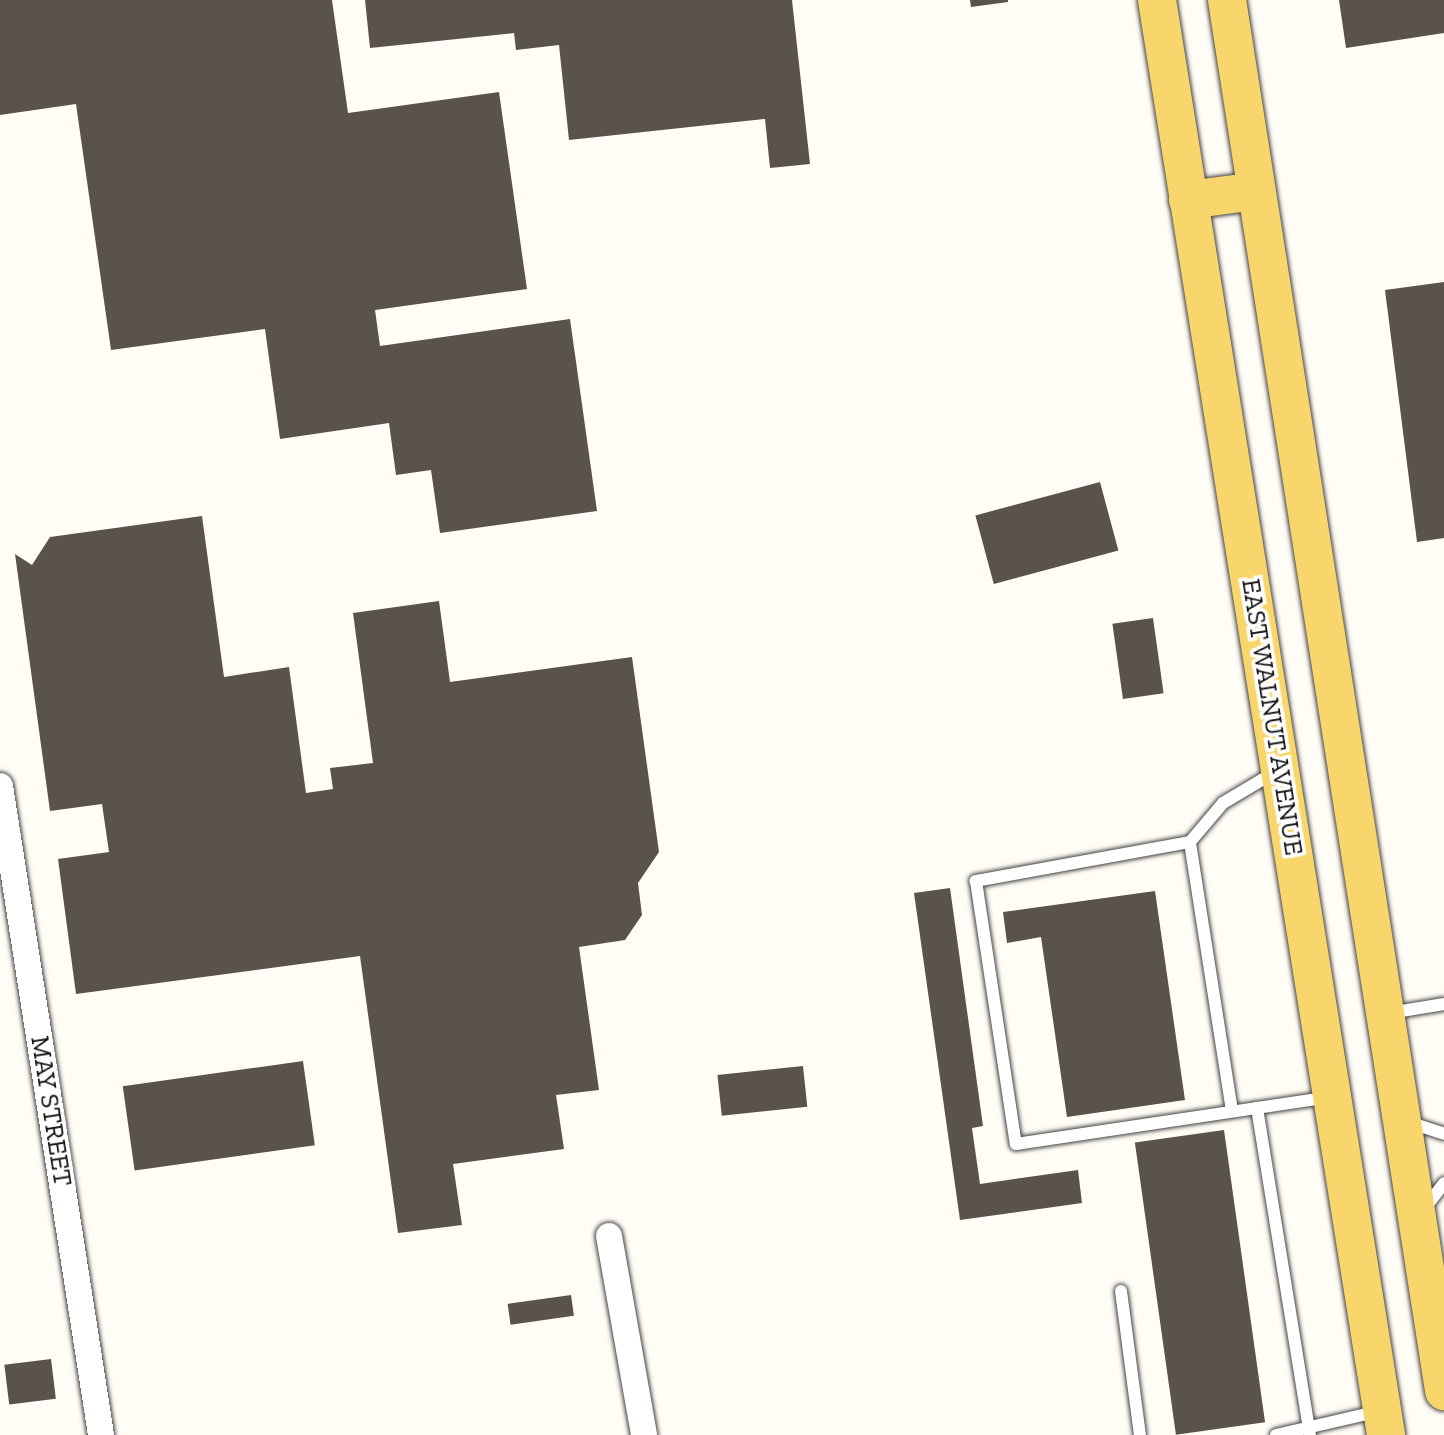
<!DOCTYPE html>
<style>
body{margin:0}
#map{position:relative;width:1444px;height:1435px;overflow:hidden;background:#fffdf5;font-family:"Zilla Slab",serif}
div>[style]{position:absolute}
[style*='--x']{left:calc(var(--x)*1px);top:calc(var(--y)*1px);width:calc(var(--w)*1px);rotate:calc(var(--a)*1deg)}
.building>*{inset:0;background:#5a524d;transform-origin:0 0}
.roads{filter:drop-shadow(0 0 2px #444) drop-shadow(0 0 2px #444)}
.service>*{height:12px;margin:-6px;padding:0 6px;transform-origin:6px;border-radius:6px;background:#fff}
.minor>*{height:26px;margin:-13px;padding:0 13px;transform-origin:13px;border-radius:13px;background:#fff}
.primary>*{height:38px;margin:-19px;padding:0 19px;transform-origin:19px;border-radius:19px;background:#f9d66b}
span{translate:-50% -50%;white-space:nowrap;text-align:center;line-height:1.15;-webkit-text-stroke:7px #fff;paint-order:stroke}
.street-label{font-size:26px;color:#111}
</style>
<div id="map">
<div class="building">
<div style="clip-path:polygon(0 0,332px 0,348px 113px,499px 92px,527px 289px,375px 310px,380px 346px,570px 319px,597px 511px,440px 533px,431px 470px,396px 475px,389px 423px,280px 439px,265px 329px,111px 350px,76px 104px,0 115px)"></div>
<div style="clip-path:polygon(365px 0,792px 0,810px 164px,770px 168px,765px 119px,569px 140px,559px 45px,516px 50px,514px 33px,370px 48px)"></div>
<div style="clip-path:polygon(970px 0,1008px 0,1008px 2px,971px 7px)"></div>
<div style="clip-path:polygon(1339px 0,1444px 0,1444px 33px,1346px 48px)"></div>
<div style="clip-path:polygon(1444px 282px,1444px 538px,1417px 542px,1385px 290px)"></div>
<div style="left:1100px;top:482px;width:71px;height:129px;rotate:75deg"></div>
<div style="clip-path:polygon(202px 516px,224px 677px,289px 667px,306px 793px,333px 789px,330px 768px,373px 763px,353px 613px,439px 601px,450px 682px,632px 657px,659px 852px,638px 883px,642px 915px,625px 940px,579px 947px,599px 1090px,556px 1095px,564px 1149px,453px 1164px,462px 1225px,398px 1233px,360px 956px,76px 994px,58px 859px,109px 852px,102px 804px,50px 811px,15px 554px,32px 565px,50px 537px)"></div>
<div style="left:1153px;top:618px;width:76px;height:41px;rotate:82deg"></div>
<div style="clip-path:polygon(950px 888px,983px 1126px,972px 1128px,980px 1184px,1078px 1170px,1082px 1203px,960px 1220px,914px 893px)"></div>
<div style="clip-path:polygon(1155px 891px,1185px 1100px,1067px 1117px,1041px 937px,1007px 943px,1003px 912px)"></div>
<div style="left:303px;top:1061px;width:85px;height:182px;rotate:82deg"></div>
<div style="left:803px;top:1066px;width:41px;height:86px;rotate:84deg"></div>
<div style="left:1224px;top:1130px;width:295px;height:90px;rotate:82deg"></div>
<div style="left:571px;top:1295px;width:21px;height:64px;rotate:82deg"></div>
<div style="left:51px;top:1359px;width:40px;height:47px;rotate:83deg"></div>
</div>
<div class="roads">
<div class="service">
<div style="--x:1190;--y:842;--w:51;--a:-49.8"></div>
<div style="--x:1223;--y:803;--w:61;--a:-30.8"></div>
<div style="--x:1389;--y:1013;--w:56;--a:-9.3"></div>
<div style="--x:1257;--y:1108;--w:331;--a:80.8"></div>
<div style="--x:1232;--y:1111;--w:272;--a:-98.9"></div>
<div style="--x:1190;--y:842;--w:218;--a:169.7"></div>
<div style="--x:976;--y:881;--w:266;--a:81.4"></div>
<div style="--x:1016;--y:1144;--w:317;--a:-8.5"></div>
<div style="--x:1408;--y:1122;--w:38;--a:18"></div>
<div style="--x:1424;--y:1209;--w:33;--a:-52"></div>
<div style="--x:1121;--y:1291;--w:145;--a:82.5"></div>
<div style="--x:1276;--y:1435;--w:107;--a:-13"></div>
</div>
<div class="minor">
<div style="--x:0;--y:786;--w:657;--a:81.15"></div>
<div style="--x:609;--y:1236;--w:202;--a:80"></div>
</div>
<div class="primary">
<div style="--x:1157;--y:0;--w:1453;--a:80.93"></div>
<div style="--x:1227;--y:0;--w:1408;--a:81.13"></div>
<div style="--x:1188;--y:200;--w:69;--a:-7.5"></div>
</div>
</div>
<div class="street-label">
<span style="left:1272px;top:717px;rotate:81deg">EAST WALNUT AVENUE</span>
<span style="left:51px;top:1111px;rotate:81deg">MAY STREET</span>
</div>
</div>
